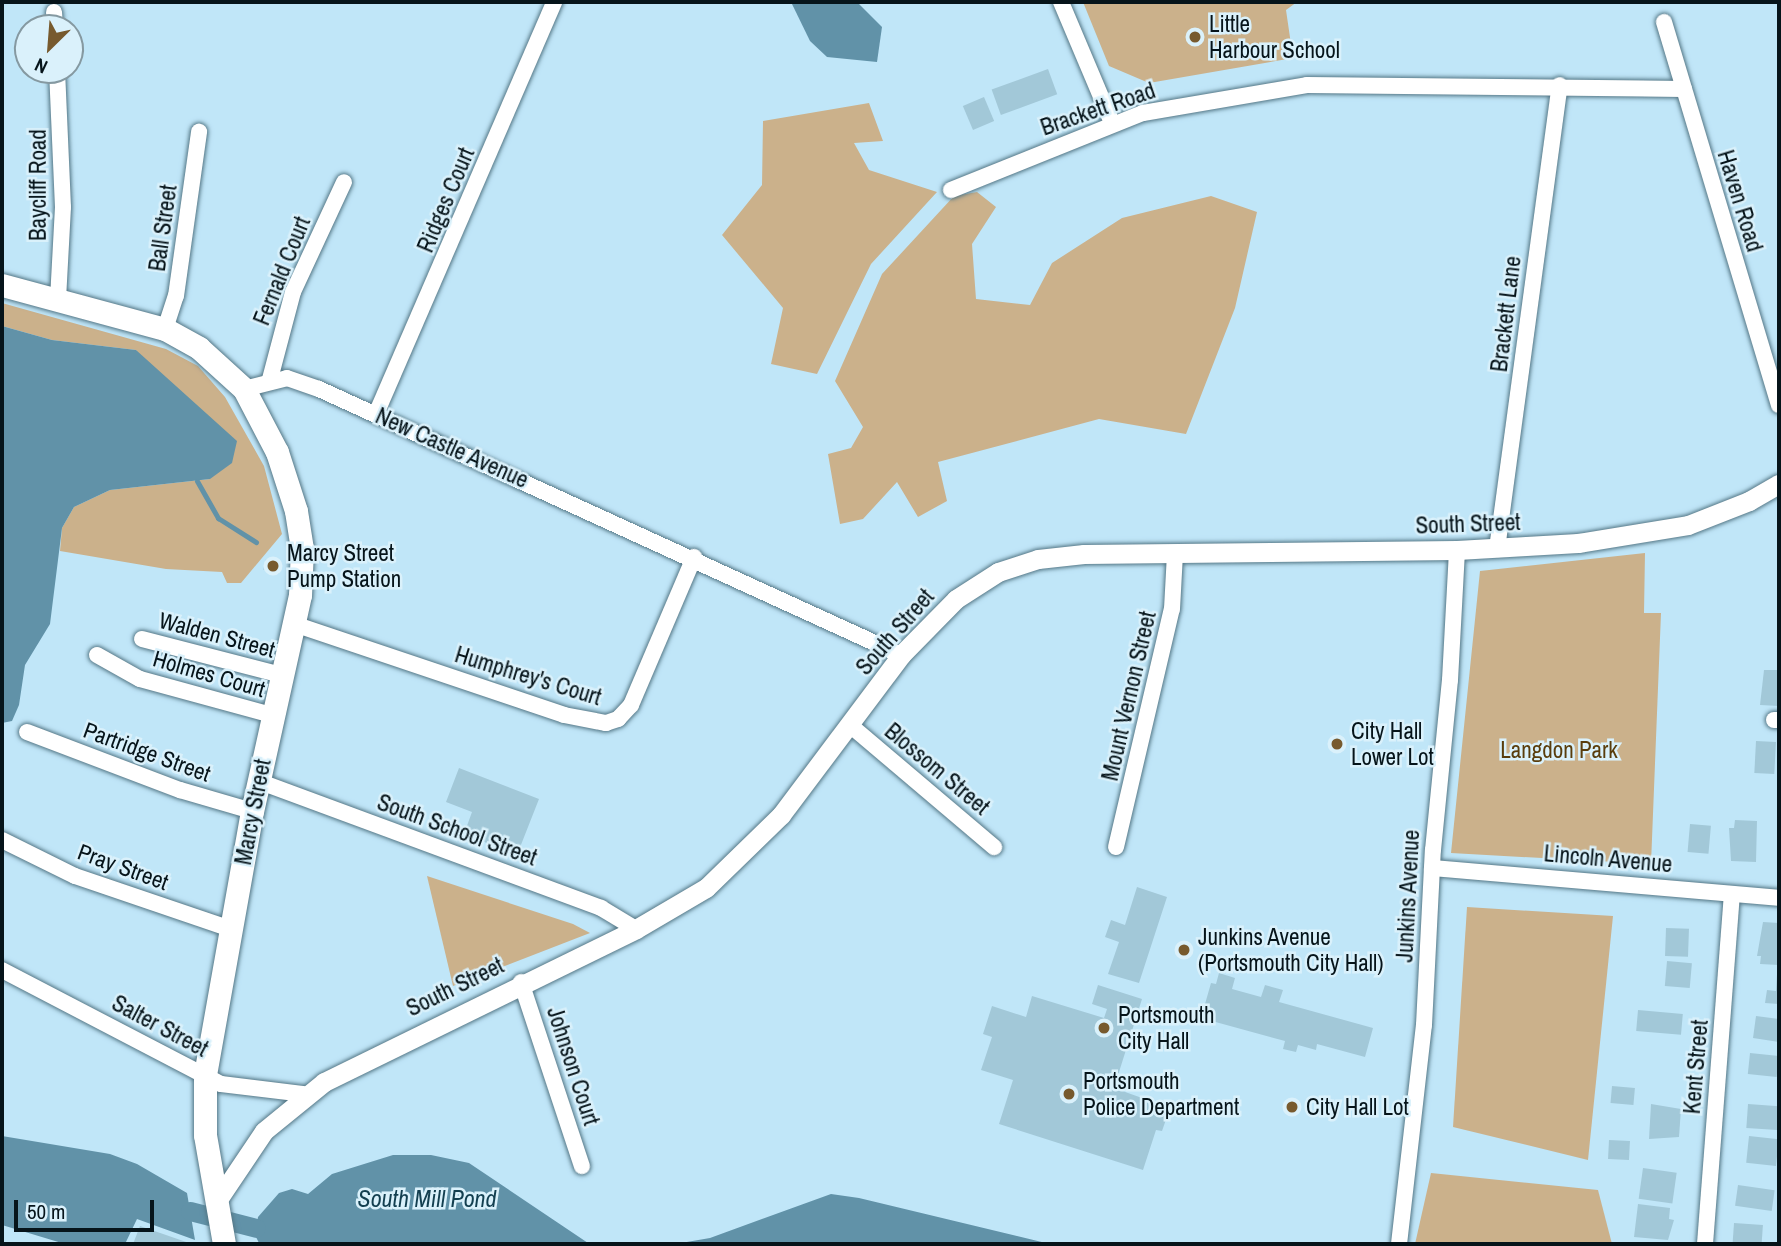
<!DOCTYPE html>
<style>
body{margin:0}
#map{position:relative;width:1781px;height:1246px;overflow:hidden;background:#c0e6f8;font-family:"Archivo Narrow",sans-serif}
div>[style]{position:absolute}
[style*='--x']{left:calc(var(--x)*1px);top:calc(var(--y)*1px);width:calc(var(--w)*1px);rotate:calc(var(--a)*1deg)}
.green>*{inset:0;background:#cbb18b}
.water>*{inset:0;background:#6192a8}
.stream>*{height:5px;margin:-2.5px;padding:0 2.5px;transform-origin:2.5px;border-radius:2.5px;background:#6192a8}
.canal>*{height:19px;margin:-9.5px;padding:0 9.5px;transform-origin:9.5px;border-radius:9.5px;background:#6192a8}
.building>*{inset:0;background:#a2c8d8;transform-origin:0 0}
.roads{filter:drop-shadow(0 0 2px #547786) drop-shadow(0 0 2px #547786)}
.minor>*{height:16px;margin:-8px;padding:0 8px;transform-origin:8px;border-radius:8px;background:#fff}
.tertiary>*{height:19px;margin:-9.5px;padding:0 9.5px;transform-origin:9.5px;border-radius:9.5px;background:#fff}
.secondary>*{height:23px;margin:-11.5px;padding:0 11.5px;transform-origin:11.5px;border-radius:11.5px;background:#fff}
.dots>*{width:19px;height:19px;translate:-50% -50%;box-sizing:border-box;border:4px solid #daf1fb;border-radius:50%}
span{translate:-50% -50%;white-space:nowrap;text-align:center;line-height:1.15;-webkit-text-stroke:5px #daf1fb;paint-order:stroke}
.poi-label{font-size:23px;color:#06141a}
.left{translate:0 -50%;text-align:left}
.street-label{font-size:23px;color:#06141a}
.park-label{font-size:23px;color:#593d0c}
.water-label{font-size:24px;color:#133f50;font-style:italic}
.frame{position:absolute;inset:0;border:4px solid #06141a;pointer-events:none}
.north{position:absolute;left:14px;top:14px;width:70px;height:70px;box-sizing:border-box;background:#daf1fb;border:2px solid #8599a1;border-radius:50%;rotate:205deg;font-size:19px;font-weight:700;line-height:28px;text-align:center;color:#06141a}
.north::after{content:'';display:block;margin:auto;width:24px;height:32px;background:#775a2e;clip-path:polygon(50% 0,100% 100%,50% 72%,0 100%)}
.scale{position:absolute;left:14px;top:1200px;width:140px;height:32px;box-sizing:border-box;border:4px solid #06141a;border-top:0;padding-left:9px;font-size:21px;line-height:24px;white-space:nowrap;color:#06141a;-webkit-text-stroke:5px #daf1fb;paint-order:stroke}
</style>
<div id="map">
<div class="green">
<div style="clip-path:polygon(1083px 2px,1297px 2px,1286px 10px,1293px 58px,1149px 83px,1109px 66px)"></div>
<div style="clip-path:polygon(869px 103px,883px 141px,854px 143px,869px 170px,937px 192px,871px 264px,817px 374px,771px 364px,783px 308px,722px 235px,762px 185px,763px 121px)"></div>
<div style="clip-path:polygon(977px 192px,996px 207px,972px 244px,976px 299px,1030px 305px,1052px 263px,1122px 218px,1211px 196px,1257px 212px,1235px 308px,1186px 434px,1099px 419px,938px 462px,947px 501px,918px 517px,897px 482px,863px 519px,840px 524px,828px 454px,851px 448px,863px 427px,835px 381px,882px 274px,954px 196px)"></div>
<div style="clip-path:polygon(2px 303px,166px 349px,198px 366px,225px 397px,264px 466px,282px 534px,241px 583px,227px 583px,222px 572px,166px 569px,60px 551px,62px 528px,74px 507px,110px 490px,210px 479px,136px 350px,52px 340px,2px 326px)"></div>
<div style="clip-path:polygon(1645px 553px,1644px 613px,1661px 613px,1651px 864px,1451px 853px,1480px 571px)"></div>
<div style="clip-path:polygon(427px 876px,573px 924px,590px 933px,453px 986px)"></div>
<div style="clip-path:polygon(1467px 907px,1613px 916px,1588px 1160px,1453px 1127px)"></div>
<div style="clip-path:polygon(1431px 1173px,1598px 1190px,1612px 1244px,1415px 1244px)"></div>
</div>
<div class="water">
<div style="clip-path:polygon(791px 2px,857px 2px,882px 27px,877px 62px,827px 57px,810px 41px)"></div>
<div style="clip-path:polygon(2px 326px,52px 340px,136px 350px,237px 441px,232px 463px,210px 479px,110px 490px,74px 507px,62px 528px,50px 624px,25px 665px,19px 705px,12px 721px,2px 723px)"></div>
<div style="clip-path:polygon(2px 1136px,110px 1154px,137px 1164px,187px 1193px,195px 1240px,137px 1219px,125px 1244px,65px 1244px,2px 1225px)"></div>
<div style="clip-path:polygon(393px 1155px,431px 1155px,469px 1163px,588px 1243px,600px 1244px,259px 1243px,255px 1235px,258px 1217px,279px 1193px,292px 1189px,308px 1194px,332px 1174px)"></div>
<div style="clip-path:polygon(831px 1194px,859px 1198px,1050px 1244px,675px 1244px,710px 1238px)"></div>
</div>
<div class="stream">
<div style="--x:197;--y:481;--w:43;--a:60.4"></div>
<div style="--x:218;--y:518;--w:45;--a:32.3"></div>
</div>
<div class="canal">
<div style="--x:190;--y:1211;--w:68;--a:14.4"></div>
</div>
<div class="building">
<div style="left:1048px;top:69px;width:27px;height:60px;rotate:70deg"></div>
<div style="left:984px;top:97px;width:26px;height:23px;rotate:67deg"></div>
<div style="left:266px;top:559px;width:16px;height:11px;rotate:14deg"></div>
<div style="clip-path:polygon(1764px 670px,1779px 670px,1779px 706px,1760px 705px)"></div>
<div style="left:1756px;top:741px;width:20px;height:32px;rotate:3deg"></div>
<div style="clip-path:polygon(459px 768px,539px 799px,517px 855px,464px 834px,472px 812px,446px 802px)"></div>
<div style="clip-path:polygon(1735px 820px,1757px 821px,1756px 862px,1731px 861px,1729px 828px,1734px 828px)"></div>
<div style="left:1690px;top:824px;width:21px;height:28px;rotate:5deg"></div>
<div style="clip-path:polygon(1137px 887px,1167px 897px,1139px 983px,1108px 974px,1119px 942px,1105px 937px,1111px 920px,1125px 925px)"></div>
<div style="clip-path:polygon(1763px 922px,1779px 923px,1779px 965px,1760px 964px,1761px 956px,1757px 956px)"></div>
<div style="left:1666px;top:928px;width:23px;height:28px;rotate:2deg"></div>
<div style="left:1667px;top:961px;width:25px;height:25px;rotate:5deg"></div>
<div style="clip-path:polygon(1219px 973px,1235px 978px,1232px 989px,1261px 997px,1265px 985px,1283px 990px,1279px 1002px,1373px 1028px,1365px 1057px,1317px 1044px,1316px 1050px,1298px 1045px,1296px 1052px,1283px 1049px,1285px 1041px,1201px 1018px,1211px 983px,1216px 984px)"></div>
<div style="clip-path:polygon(1777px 974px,1779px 1004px,1765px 1003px,1767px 990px,1776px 991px)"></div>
<div style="clip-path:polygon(1098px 985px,1142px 999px,1114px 1088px,1170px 1108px,1162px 1131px,1156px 1130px,1143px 1170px,999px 1124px,1013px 1080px,981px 1070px,992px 1037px,983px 1034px,992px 1006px,1026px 1017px,1032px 996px,1104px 1018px,1107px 1009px,1092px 1004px)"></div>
<div style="left:1638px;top:1010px;width:45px;height:21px;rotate:5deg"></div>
<div style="clip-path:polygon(1756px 1016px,1779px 1019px,1779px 1042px,1753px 1038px)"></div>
<div style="left:1750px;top:1053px;width:29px;height:21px;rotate:6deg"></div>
<div style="left:1612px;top:1086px;width:23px;height:17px;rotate:5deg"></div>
<div style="clip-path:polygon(1651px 1104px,1681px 1109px,1679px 1137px,1649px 1139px)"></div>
<div style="left:1748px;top:1104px;width:31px;height:24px;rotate:4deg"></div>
<div style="left:1749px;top:1136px;width:30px;height:27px;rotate:6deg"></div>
<div style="left:1609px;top:1140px;width:21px;height:19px;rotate:3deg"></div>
<div style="left:1643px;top:1168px;width:34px;height:31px;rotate:8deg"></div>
<div style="left:1738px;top:1185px;width:37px;height:21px;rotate:8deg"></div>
<div style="clip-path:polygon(1638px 1204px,1670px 1208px,1669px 1219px,1674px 1220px,1668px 1240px,1634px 1237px)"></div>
<div style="left:1734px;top:1223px;width:29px;height:21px;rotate:4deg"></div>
<div style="clip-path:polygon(140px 1226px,192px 1244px,133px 1244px)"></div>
</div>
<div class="roads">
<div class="minor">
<div style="--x:1061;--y:2;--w:131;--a:67.1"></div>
<div style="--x:54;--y:12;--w:16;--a:86"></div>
<div style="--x:1664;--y:22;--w:400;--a:73.3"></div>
<div style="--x:57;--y:70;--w:137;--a:87.5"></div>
<div style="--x:63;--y:207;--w:93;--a:93.1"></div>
<div style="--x:951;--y:190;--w:207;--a:-21.9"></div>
<div style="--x:1143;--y:113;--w:166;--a:-9.7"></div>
<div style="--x:1307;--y:85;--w:377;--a:0.6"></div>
<div style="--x:165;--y:329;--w:35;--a:-72"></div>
<div style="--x:176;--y:296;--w:166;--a:-82"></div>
<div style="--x:270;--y:379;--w:90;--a:-75.2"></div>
<div style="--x:293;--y:292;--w:121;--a:-65.1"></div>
<div style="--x:244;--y:389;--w:44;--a:-14.3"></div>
<div style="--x:287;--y:378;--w:34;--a:19"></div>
<div style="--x:319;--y:389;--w:640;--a:24.56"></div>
<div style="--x:376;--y:414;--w:449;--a:-66.6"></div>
<div style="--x:1497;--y:549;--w:468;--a:-82.3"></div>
<div style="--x:294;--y:624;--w:285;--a:18.6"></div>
<div style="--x:564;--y:715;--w:43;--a:10.8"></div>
<div style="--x:606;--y:723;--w:13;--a:-18"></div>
<div style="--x:618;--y:719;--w:19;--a:-47"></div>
<div style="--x:631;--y:705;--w:161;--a:-66.9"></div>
<div style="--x:142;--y:639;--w:144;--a:14.5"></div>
<div style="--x:97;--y:655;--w:49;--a:29.2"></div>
<div style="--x:140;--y:679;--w:137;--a:15.3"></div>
<div style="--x:1774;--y:720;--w:5;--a:0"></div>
<div style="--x:850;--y:725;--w:189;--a:40.3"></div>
<div style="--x:27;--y:732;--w:164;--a:20.8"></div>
<div style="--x:180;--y:790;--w:75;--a:16.3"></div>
<div style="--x:258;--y:781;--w:366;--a:20.3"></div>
<div style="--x:601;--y:908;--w:41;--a:31"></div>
<div style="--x:2;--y:840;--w:81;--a:26.3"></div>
<div style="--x:75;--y:876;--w:165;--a:18.8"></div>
<div style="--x:1116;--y:847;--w:244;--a:-76.8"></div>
<div style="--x:1172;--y:609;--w:56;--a:-86.9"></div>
<div style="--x:1432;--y:868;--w:348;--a:4.9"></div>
<div style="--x:2;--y:970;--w:247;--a:27.5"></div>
<div style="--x:221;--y:1084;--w:84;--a:6.9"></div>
<div style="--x:521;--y:982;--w:194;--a:71.7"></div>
<div style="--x:1399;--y:1244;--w:220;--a:-83.5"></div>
<div style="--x:1424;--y:1025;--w:175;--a:-87.1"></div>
<div style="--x:1433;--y:850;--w:171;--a:-84.3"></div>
<div style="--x:1450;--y:680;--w:130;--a:-86.9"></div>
<div style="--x:1705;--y:1244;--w:351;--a:-85.6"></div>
</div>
<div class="tertiary">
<div style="--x:217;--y:1201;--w:84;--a:-56.1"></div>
<div style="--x:264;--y:1131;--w:77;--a:-39.2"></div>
<div style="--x:324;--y:1082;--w:347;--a:-26.1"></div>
<div style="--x:636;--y:929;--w:81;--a:-30.4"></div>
<div style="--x:706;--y:888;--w:105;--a:-44.2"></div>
<div style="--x:781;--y:815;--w:200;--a:-53.1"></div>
<div style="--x:901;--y:655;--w:78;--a:-45.5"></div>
<div style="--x:956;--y:599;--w:50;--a:-32.7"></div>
<div style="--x:998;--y:572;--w:42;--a:-18"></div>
<div style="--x:1038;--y:559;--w:46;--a:-6.2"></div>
<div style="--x:1084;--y:554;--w:373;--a:-0.6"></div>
<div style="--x:1457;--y:550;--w:121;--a:-3.3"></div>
<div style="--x:1578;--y:543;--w:111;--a:-9.3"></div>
<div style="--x:1688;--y:525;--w:66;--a:-21.5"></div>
<div style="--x:1749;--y:501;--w:34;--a:-30"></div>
</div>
<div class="secondary">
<div style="--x:2;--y:285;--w:169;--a:15.1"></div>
<div style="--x:165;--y:329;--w:39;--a:29"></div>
<div style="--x:199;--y:348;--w:61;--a:42.3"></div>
<div style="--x:244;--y:389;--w:71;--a:62.4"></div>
<div style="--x:277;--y:452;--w:62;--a:72.1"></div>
<div style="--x:296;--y:511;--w:37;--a:81"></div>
<div style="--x:302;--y:548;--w:47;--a:92.4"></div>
<div style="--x:300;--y:595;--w:221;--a:102.5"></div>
<div style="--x:252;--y:811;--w:268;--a:100.1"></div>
<div style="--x:205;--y:1075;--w:60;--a:90"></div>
<div style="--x:205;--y:1135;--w:111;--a:80.1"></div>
</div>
</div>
<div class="dots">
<div style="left:1195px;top:37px;background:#775a2e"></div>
<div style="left:273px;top:566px;background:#775a2e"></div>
<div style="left:1337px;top:744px;background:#775a2e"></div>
<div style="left:1184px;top:950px;background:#775a2e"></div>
<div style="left:1104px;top:1028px;background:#775a2e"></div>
<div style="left:1069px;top:1094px;background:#775a2e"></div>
<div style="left:1292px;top:1107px;background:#775a2e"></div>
</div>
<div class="poi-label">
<span class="left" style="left:1209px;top:37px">Little<br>Harbour School</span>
<span class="left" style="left:287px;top:566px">Marcy Street<br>Pump Station</span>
<span class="left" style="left:1351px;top:744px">City Hall<br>Lower Lot</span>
<span class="left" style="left:1198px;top:950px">Junkins Avenue<br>(Portsmouth City Hall)</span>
<span class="left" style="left:1118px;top:1028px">Portsmouth<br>City Hall</span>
<span class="left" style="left:1083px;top:1094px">Portsmouth<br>Police Department</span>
<span class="left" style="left:1306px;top:1107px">City Hall Lot</span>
</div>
<div class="street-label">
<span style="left:1098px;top:109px;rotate:-19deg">Brackett Road</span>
<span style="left:38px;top:185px;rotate:-90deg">Baycliff Road</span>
<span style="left:446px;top:200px;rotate:-67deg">Ridges Court</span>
<span style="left:1740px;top:201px;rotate:73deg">Haven Road</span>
<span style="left:163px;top:228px;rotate:-82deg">Ball Street</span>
<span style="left:282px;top:271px;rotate:-68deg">Fernald Court</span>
<span style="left:1506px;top:314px;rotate:-83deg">Brackett Lane</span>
<span style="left:452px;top:448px;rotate:24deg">New Castle Avenue</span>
<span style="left:1468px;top:524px;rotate:-2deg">South Street</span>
<span style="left:895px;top:632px;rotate:-49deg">South Street</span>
<span style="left:217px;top:635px;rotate:15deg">Walden Street</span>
<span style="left:209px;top:674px;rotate:16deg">Holmes Court</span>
<span style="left:528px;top:676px;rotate:17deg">Humphrey's Court</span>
<span style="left:1129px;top:696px;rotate:-77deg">Mount Vernon Street</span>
<span style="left:147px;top:752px;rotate:20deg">Partridge Street</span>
<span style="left:937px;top:769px;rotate:40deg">Blossom Street</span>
<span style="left:253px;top:812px;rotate:-79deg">Marcy Street</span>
<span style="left:457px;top:830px;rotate:20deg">South School Street</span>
<span style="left:1608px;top:859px;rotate:5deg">Lincoln Avenue</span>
<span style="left:123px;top:867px;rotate:20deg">Pray Street</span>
<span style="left:1408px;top:896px;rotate:-87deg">Junkins Avenue</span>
<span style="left:455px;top:987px;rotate:-26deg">South Street</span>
<span style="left:160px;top:1026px;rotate:28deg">Salter Street</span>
<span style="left:573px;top:1066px;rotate:72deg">Johnson Court</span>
<span style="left:1696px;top:1067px;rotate:-85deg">Kent Street</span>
</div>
<div class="park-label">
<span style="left:1559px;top:750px">Langdon Park</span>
</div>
<div class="water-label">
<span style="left:427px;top:1199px">South Mill Pond</span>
</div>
<div class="frame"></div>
<div class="north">N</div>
<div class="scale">50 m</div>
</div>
